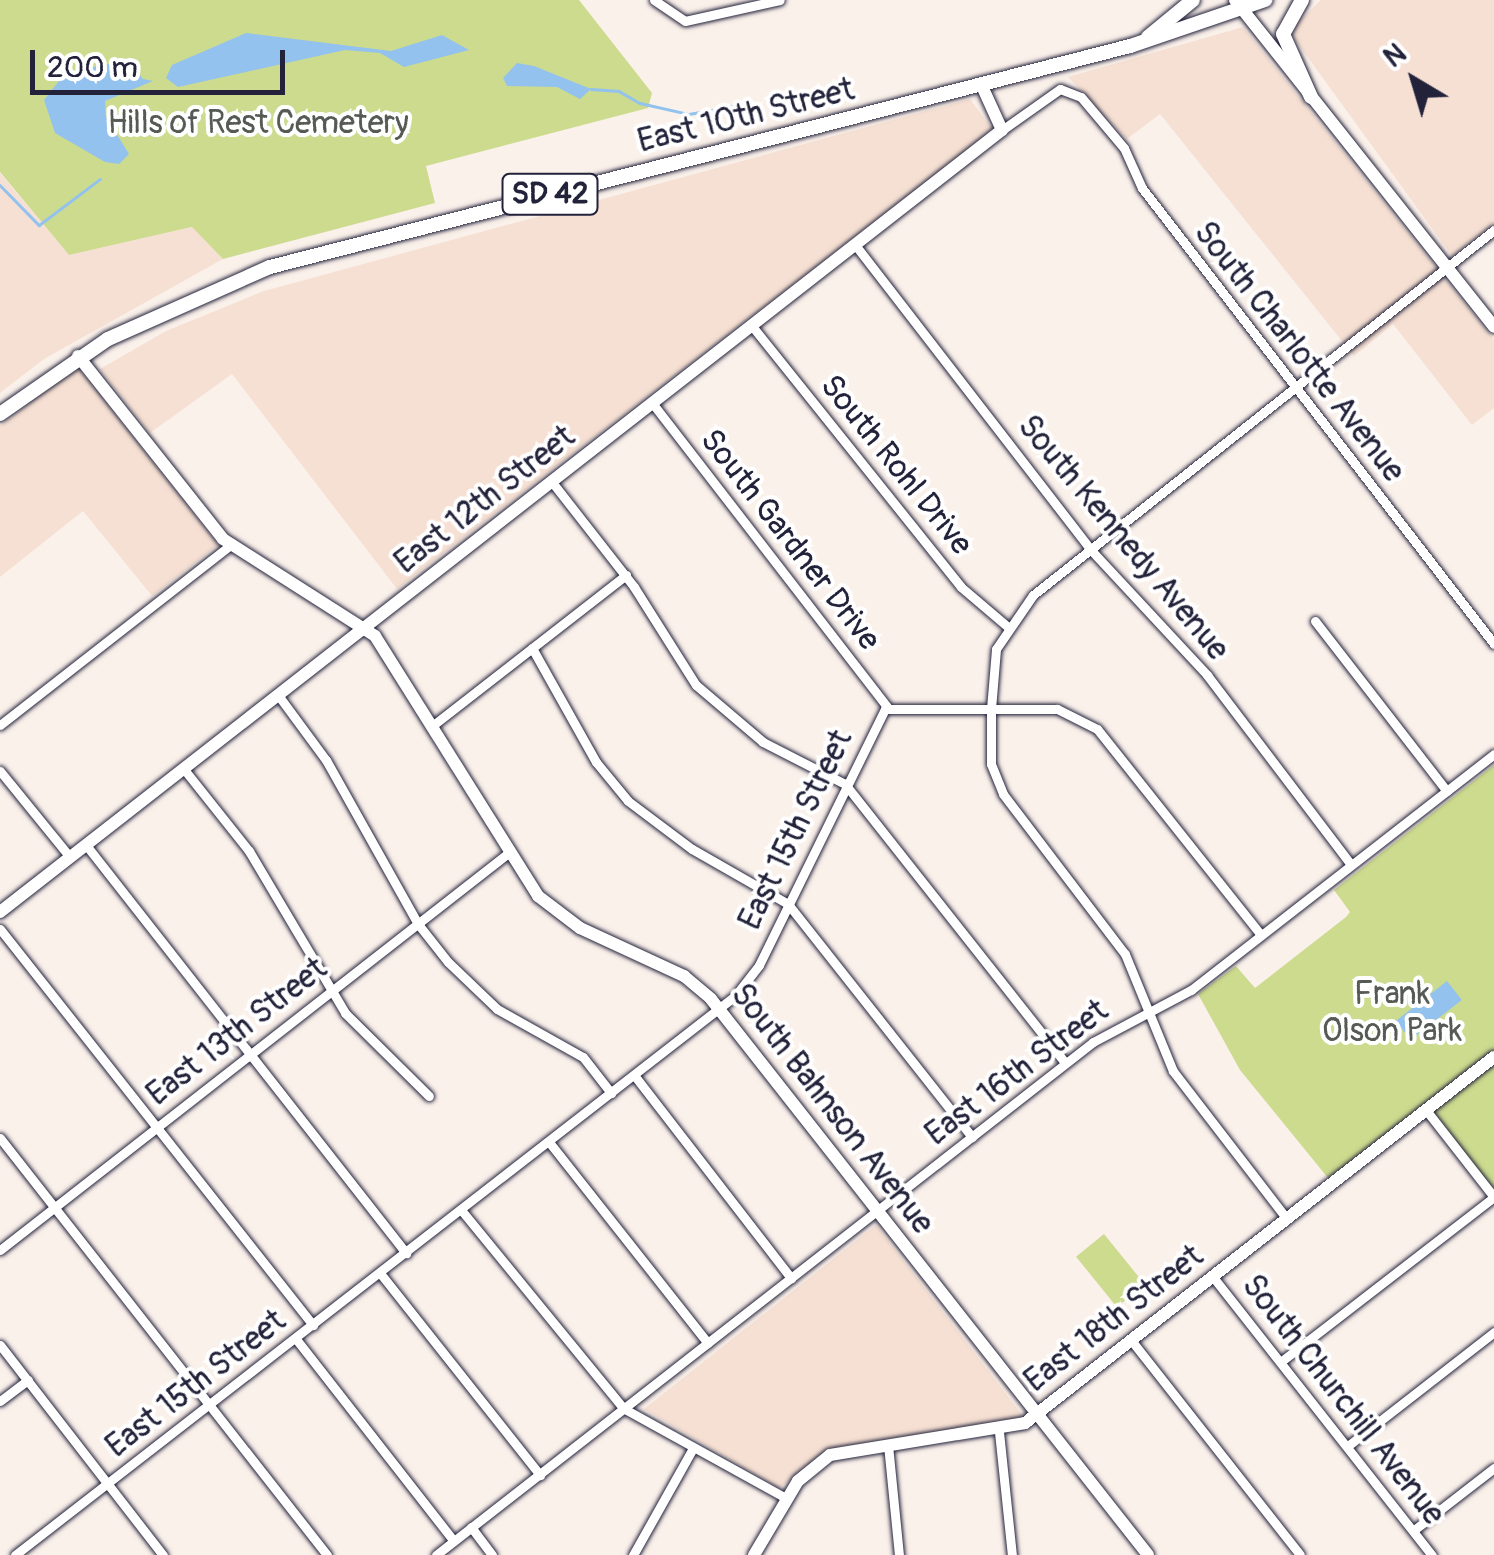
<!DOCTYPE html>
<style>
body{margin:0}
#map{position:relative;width:1494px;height:1555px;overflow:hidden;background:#fbf1eb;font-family:Pangolin,sans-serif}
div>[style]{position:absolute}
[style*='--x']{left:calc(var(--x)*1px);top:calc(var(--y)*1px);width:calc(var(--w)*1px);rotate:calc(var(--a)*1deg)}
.built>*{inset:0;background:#f6e0d3}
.green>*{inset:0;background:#cddb8f;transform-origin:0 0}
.water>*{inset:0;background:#92c2ed;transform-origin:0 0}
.stream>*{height:2.5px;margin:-1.25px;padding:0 1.25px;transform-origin:1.25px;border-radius:1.25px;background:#92c2ed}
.roads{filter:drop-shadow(0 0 2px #22223b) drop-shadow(0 0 2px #22223b)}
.street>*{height:9px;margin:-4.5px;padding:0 4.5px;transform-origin:4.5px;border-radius:4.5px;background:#fff}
.secondary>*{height:12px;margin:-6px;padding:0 6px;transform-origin:6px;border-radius:6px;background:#fff}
.primary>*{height:14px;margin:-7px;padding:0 7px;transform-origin:7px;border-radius:7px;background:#fff}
span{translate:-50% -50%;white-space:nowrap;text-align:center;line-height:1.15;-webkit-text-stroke:8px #fff;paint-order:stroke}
.shield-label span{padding:2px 8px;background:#fff;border:2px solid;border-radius:8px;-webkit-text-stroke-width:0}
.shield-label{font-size:30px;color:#22223b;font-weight:700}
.street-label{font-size:32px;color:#22223b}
.park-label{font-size:32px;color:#555a54}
.north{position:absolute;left:1364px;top:30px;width:100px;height:100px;-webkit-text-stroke:8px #fff;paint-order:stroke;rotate:322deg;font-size:28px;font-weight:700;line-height:40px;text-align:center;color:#22223b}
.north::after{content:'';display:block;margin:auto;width:35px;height:45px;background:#22223b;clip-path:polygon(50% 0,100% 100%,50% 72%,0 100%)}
.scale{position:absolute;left:30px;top:50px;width:255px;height:45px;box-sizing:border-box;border:5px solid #22223b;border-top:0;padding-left:12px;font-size:30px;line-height:35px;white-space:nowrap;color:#22223b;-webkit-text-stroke:8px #fff;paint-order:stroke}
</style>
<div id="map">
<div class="built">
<div style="clip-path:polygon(1321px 0,1494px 0,1494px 223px,1452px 256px,1296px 41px,1292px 28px)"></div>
<div style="clip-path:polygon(1243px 27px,1494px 340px,1494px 408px,1472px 425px,1393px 324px,1354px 356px,1160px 114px,1127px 139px,1068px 77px)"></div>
<div style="clip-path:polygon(970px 99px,993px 130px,397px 589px,232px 374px,150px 433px,100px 369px,166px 331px,264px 291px)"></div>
<div style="clip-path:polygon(0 173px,69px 255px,193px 227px,223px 259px,44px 359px,0 393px)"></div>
<div style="clip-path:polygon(77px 366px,218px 545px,152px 596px,83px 511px,0 577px,0 426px)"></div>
<div style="clip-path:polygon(876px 1225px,1023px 1416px,988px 1429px,834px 1449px,779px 1488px,644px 1409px)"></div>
</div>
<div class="green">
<div style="clip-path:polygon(0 0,579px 0,652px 93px,648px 108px,426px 166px,435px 203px,223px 259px,192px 227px,69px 255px,0 172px)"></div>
<div style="clip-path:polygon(1494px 765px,1494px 1198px,1426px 1110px,1328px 1178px,1240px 1070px,1198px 994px,1236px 966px,1255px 988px,1346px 917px,1350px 912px,1334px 890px)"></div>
<div style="left:1104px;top:1234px;width:65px;height:36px;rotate:51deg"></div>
</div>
<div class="water">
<div style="clip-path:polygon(246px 33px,391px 51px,442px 35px,469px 50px,404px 67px,380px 53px,345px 50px,178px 87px,166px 78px,172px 65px)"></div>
<div style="clip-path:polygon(129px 60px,143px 79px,153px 81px,105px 101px,106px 117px,129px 154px,119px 164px,105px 162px,55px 133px,44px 100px,59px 81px,84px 69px)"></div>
<div style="clip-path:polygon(517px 63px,534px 66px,591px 89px,580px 99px,557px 87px,507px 86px,503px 78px)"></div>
<div style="left:1447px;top:981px;width:24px;height:65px;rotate:52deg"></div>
</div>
<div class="stream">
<div style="--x:591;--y:89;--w:28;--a:4"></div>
<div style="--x:619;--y:91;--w:24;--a:30"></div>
<div style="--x:640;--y:103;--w:50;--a:12.7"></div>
<div style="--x:689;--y:114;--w:45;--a:-10.3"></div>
<div style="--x:0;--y:185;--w:56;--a:45.7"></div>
<div style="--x:39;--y:225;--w:76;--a:-37"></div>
</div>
<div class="roads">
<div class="street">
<div style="--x:654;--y:0;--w:37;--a:34"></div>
<div style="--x:685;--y:21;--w:97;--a:-12.5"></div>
<div style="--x:1002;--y:130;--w:71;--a:-35.3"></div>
<div style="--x:1060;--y:89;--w:22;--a:21"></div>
<div style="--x:1081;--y:97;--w:67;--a:49.9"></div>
<div style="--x:1124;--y:148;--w:44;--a:65.8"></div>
<div style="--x:1142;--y:188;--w:576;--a:52.33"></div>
<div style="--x:856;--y:246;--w:384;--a:52.3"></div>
<div style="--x:1091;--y:550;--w:171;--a:47.1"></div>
<div style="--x:1207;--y:675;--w:238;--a:52.8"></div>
<div style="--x:752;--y:326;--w:334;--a:51.3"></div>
<div style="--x:961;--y:587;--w:62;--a:40.4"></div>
<div style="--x:653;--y:404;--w:383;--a:52.3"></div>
<div style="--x:552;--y:482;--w:133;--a:52"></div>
<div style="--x:634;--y:587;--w:116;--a:57.7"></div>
<div style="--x:696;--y:685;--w:88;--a:40.4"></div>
<div style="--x:763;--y:742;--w:92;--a:27.1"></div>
<div style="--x:845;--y:784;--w:355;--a:51.7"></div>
<div style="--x:1315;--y:621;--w:215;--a:52.2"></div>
<div style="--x:532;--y:648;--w:131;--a:60.7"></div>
<div style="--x:596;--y:762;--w:50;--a:50.6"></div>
<div style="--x:628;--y:801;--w:80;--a:36.9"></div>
<div style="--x:692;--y:849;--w:111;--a:29.8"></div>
<div style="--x:788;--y:904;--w:297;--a:51.7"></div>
<div style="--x:278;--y:695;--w:81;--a:53.6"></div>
<div style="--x:326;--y:760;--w:188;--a:60.7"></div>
<div style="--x:418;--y:924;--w:48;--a:51.7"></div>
<div style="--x:448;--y:962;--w:68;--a:43.8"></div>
<div style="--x:497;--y:1009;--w:98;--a:29.2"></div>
<div style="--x:583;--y:1057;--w:46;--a:52.1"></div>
<div style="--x:0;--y:725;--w:292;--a:-38"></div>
<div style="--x:432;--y:726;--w:246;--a:-37.9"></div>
<div style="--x:183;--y:768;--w:106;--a:51.5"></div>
<div style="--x:249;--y:851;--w:188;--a:59.3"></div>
<div style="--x:345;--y:1013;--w:118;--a:44.7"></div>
<div style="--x:0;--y:771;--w:111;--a:50.9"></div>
<div style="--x:86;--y:845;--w:519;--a:51.89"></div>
<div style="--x:0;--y:929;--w:505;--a:51.68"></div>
<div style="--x:1261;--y:935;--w:263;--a:-128.5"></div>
<div style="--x:1097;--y:729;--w:45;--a:-153.4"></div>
<div style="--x:1057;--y:709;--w:66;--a:180"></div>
<div style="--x:991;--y:709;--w:55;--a:90"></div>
<div style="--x:991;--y:764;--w:32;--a:68"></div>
<div style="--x:1003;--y:794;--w:201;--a:52.7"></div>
<div style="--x:1125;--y:954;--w:126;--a:67.7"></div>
<div style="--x:1173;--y:1071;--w:187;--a:52.4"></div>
<div style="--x:634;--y:1075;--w:257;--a:52.3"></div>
<div style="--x:1426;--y:1110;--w:110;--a:52"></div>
<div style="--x:0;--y:1138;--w:530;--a:51.9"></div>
<div style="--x:549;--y:1142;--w:256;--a:51.7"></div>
<div style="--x:462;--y:1211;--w:254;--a:50.7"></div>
<div style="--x:623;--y:1408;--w:186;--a:28.9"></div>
<div style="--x:0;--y:1250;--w:643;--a:-37.99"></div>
<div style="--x:380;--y:1273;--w:258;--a:51.6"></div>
<div style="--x:1213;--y:1277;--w:354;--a:51.8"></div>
<div style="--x:296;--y:1339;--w:256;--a:52"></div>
<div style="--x:1131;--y:1340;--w:273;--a:51.8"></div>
<div style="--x:0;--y:1345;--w:266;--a:52.2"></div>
<div style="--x:1283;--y:1360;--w:267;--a:-37.7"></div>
<div style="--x:0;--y:1401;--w:35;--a:-37"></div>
<div style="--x:999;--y:1432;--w:124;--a:84"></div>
<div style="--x:888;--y:1445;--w:111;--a:84.3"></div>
<div style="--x:1349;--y:1445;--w:184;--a:-37.9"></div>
<div style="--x:471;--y:1527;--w:35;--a:53"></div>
<div style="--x:1414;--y:1530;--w:101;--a:-37.8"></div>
<div style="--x:15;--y:1555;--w:912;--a:-37.83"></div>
<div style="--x:735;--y:996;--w:39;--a:-52"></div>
<div style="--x:759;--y:965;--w:285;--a:-63.8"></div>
<div style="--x:885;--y:709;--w:106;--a:0"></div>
<div style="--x:991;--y:709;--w:60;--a:-85.2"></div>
<div style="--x:996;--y:649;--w:65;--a:-55.6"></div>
<div style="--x:1033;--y:595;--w:588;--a:-38.37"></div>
<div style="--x:436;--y:1555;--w:834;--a:-37.98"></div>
<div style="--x:1093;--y:1042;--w:111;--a:-28"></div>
<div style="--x:1191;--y:990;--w:384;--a:-37.9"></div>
<div style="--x:633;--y:1555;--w:123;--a:-60.7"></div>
</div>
<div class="secondary">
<div style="--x:1235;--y:0;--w:417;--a:51.6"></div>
<div style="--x:78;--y:356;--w:233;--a:51.6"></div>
<div style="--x:223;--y:539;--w:180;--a:32.5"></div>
<div style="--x:375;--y:636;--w:307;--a:57.9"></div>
<div style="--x:538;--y:896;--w:53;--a:37.3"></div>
<div style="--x:580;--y:928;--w:115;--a:24.8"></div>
<div style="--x:684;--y:976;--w:35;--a:40"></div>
<div style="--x:711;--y:999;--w:707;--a:51.83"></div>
<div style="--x:0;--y:912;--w:1271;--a:-37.97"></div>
<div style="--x:1002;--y:130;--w:51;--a:-114.5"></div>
<div style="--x:754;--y:1555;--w:86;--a:-59.3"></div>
<div style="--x:798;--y:1481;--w:41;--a:-39.1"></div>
<div style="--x:830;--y:1455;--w:198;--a:-9.3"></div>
<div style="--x:1025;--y:1423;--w:595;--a:-37.97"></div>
</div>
<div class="primary">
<div style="--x:1302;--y:0;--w:39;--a:119"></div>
<div style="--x:1283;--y:34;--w:69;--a:66"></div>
<div style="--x:1148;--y:37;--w:58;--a:-39.4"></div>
<div style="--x:0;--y:414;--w:131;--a:-34.8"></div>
<div style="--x:108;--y:339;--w:177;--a:-24"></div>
<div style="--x:270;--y:267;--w:888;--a:-14.41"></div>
<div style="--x:1130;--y:46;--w:143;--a:-18.8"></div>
</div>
</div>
<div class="shield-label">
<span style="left:550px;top:194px">SD 42</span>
</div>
<div class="street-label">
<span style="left:746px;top:116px;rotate:-14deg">East 10th Street</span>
<span style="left:1299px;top:352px;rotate:52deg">South Charlotte Avenue</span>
<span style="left:896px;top:465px;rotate:51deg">South Rohl Drive</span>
<span style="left:485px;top:500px;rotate:-38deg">East 12th Street</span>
<span style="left:1123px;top:538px;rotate:50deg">South Kennedy Avenue</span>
<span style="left:790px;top:540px;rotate:52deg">South Gardner Drive</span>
<span style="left:796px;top:830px;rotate:-64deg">East 15th Street</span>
<span style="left:237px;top:1032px;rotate:-38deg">East 13th Street</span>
<span style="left:1017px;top:1073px;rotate:-37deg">East 16th Street</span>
<span style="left:832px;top:1109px;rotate:52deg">South Bahnson Avenue</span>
<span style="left:1114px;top:1319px;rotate:-38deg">East 18th Street</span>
<span style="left:196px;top:1384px;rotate:-38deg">East 15th Street</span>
<span style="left:1343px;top:1400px;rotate:52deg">South Churchill Avenue</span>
</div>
<div class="park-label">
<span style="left:258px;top:123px">Hills of Rest Cemetery</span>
<span style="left:1392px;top:1013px">Frank<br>Olson Park</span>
</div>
<div class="north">N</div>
<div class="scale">200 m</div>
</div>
